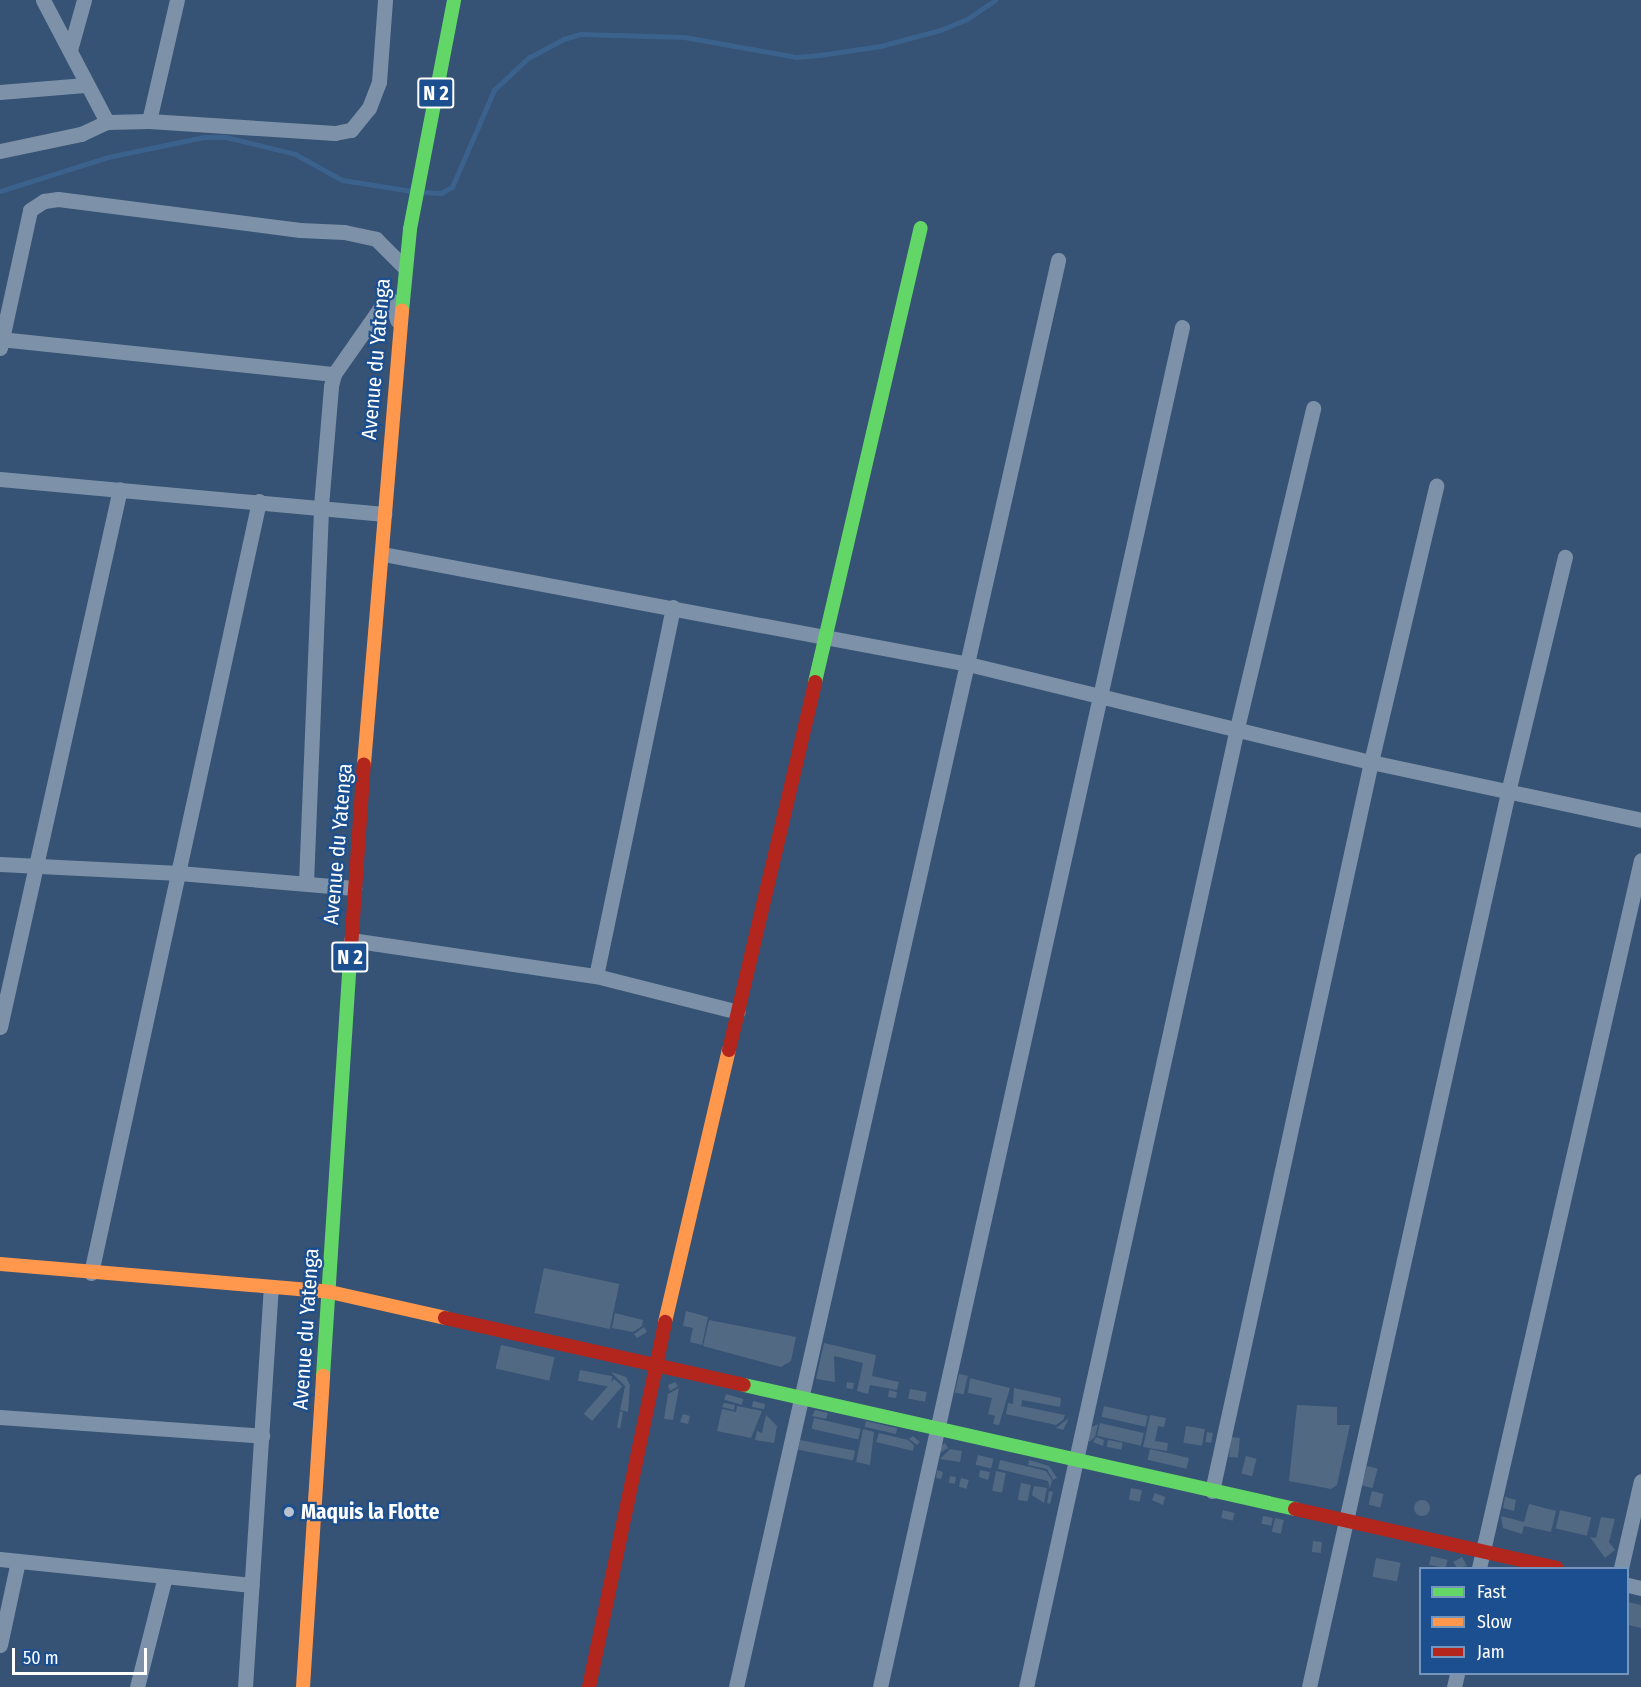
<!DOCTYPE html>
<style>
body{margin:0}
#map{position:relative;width:1641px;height:1687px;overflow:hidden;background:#365274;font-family:"Fira Sans Condensed",sans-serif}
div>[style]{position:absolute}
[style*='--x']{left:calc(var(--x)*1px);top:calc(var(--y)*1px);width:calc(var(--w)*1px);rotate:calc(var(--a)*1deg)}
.stream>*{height:5px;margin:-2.5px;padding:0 2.5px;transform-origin:2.5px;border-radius:2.5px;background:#3b618d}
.building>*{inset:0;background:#526984;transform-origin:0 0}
.round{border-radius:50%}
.street>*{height:15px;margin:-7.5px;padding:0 7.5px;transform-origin:7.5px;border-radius:7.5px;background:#7d92a8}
.fast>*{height:14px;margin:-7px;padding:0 7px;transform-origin:7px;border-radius:7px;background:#63d668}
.slow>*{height:14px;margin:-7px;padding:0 7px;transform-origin:7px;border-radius:7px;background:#ff974d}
.jam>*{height:14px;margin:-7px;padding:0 7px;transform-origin:7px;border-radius:7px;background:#b3261e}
.dots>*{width:16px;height:16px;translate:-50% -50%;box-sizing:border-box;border:3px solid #1b4f8f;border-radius:50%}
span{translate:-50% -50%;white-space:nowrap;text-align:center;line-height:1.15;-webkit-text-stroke:4.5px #1b4f8f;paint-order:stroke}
.shield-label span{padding:2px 4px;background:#1b4f8f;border:2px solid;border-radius:4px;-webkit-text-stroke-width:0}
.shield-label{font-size:20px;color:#fff;font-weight:700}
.street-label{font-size:21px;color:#fff}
.poi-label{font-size:21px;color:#fff;font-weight:700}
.left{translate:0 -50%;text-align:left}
.legend{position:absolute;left:1419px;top:1567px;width:210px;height:108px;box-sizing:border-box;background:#1b4f8f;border:2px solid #7695bc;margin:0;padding:8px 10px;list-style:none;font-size:18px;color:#fff}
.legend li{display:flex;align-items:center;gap:12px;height:30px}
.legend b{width:30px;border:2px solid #7695bc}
.scale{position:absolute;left:12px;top:1648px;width:135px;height:27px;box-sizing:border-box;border:3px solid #fff;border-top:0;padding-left:8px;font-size:18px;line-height:21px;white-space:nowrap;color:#fff;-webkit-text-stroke:4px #1b4f8f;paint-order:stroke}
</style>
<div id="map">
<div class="stream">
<div style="--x:0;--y:191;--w:113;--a:-17.5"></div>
<div style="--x:108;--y:157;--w:98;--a:-11.8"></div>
<div style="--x:204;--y:137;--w:22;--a:0"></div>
<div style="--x:226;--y:137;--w:71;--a:13.8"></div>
<div style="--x:295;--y:154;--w:54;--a:29"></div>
<div style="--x:342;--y:180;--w:71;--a:8.9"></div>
<div style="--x:421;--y:192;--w:20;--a:3"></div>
<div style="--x:441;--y:193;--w:13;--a:-29"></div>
<div style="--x:452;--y:187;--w:106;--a:-66.6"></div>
<div style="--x:494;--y:90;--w:47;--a:-43.3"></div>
<div style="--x:528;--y:58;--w:40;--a:-28"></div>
<div style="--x:563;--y:39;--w:19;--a:-16"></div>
<div style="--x:581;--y:34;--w:103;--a:1.7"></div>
<div style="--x:684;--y:37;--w:114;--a:10.1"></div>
<div style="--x:796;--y:57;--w:24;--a:-5"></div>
<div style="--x:820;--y:55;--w:61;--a:-8.5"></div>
<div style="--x:880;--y:46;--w:62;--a:-14.9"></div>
<div style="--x:940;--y:30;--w:29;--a:-22"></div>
<div style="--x:967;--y:19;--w:34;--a:-34"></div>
</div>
<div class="building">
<div style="left:544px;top:1268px;width:77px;height:46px;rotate:12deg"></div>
<div style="clip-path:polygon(686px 1311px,708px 1317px,702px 1345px,690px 1342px,693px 1328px,683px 1326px)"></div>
<div style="clip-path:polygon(615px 1313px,643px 1320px,642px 1326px,633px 1332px,612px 1328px)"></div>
<div style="clip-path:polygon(709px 1320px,796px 1337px,791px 1361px,781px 1367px,703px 1346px)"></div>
<div style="clip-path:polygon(644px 1327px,647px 1332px,637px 1338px,634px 1334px)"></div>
<div style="clip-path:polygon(824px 1343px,876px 1355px,872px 1376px,899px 1382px,897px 1390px,870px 1385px,868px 1394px,857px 1391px,863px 1363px,834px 1356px,835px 1382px,816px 1379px)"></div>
<div style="left:501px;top:1345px;width:55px;height:24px;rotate:13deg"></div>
<div style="left:580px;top:1370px;width:33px;height:11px;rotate:11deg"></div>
<div style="clip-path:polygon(611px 1372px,626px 1377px,630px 1385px,628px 1412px,620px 1410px,625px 1386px)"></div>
<div style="left:959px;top:1374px;width:9px;height:19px;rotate:13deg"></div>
<div style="clip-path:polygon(970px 1378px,1010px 1388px,999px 1425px,993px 1424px,995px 1416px,988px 1414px,992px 1398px,968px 1393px)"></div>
<div style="left:614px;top:1379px;width:11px;height:46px;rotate:41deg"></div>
<div style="clip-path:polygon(675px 1382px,678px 1386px,670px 1391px,668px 1385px)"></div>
<div style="left:847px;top:1382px;width:7px;height:6px;rotate:8deg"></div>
<div style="clip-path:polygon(679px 1388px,673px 1420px,664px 1419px,668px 1394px)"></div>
<div style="clip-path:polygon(1014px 1388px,1061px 1398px,1060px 1407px,1022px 1400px,1021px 1406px,1065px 1415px,1063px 1420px,1056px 1425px,1006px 1414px,1008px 1403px,1013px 1404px)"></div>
<div style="left:910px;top:1389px;width:17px;height:10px;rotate:10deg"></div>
<div style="clip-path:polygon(889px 1390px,897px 1392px,896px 1398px,888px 1397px)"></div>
<div style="left:726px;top:1394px;width:18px;height:6px;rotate:16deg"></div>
<div style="clip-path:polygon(753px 1401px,765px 1404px,764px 1409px,752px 1407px)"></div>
<div style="clip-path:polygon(724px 1403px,735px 1405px,734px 1410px,722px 1407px)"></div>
<div style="clip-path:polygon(1297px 1405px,1337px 1407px,1337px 1425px,1350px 1425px,1337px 1485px,1331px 1489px,1289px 1481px)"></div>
<div style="clip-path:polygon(737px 1406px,762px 1411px,751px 1438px,717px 1431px,722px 1409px,736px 1412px)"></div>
<div style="left:1104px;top:1406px;width:45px;height:11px;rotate:13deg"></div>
<div style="clip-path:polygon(815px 1410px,828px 1413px,826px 1419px,812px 1416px)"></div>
<div style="clip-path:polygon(620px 1411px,623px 1412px,620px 1429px,617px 1427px)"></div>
<div style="clip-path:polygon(683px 1414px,690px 1416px,688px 1424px,680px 1422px)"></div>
<div style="clip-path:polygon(766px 1415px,777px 1426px,774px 1443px,755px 1440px,757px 1431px,762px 1433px)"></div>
<div style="clip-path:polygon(1150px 1415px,1166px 1418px,1164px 1427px,1158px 1426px,1155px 1441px,1168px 1443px,1167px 1451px,1143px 1447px)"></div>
<div style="left:814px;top:1418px;width:48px;height:11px;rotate:13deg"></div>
<div style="clip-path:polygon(1069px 1418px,1063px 1430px,1056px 1428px)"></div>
<div style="left:866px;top:1421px;width:32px;height:6px;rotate:13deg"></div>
<div style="left:1100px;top:1423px;width:45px;height:13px;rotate:13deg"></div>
<div style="clip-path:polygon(1098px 1424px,1095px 1437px,1089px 1442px,1083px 1431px)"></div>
<div style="left:1186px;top:1426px;width:19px;height:17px;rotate:9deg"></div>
<div style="clip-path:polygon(863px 1429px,874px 1432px,870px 1465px,856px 1462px)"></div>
<div style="left:1207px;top:1432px;width:6px;height:10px;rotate:9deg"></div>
<div style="clip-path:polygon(879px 1433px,908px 1440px,914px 1445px,913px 1451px,876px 1442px)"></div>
<div style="clip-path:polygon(913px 1436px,920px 1442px,917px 1445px,909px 1439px)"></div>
<div style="clip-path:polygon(1096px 1437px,1104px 1440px,1103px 1446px,1093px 1442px)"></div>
<div style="left:1231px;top:1437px;width:9px;height:20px;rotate:6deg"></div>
<div style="left:800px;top:1440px;width:56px;height:10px;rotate:11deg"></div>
<div style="left:1108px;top:1440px;width:15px;height:7px;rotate:11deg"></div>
<div style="clip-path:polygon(945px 1443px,948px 1448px,940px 1453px,937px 1449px)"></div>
<div style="clip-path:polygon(950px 1449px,962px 1451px,960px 1462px,940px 1459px)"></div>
<div style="left:1150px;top:1449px;width:40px;height:11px;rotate:13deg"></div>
<div style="left:978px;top:1455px;width:16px;height:10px;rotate:14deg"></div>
<div style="left:1246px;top:1456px;width:11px;height:18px;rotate:15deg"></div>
<div style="clip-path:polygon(1000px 1460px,1046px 1471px,1052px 1480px,1050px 1489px,1048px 1481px,998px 1469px)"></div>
<div style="clip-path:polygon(1029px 1460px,1049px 1466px,1057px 1478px,1053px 1480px,1047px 1469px,1028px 1465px)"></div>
<div style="left:1367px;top:1466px;width:11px;height:20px;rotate:15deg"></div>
<div style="clip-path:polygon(937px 1470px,943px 1472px,941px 1479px,936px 1478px)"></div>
<div style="clip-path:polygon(980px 1470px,990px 1472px,988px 1480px,979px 1477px)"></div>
<div style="left:996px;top:1471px;width:10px;height:20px;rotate:11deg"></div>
<div style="left:950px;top:1476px;width:6px;height:7px;rotate:9deg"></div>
<div style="left:961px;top:1478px;width:8px;height:9px;rotate:14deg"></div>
<div style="left:1021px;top:1483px;width:10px;height:17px;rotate:11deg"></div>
<div style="clip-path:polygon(1034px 1486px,1047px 1488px,1044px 1503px,1032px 1495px)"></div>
<div style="left:1131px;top:1488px;width:11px;height:12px;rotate:10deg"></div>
<div style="clip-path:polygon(1049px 1491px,1053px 1492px,1050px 1504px,1047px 1503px)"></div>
<div style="left:1372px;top:1491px;width:12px;height:14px;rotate:14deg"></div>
<div style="clip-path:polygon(1155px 1493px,1165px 1497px,1163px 1505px,1152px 1500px)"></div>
<div style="clip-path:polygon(1505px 1497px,1516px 1500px,1514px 1511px,1503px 1508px)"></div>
<div class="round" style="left:1414px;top:1500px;width:16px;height:16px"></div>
<div style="clip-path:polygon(1529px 1504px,1556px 1511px,1551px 1532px,1524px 1526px,1522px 1534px,1503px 1528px,1501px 1516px,1524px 1522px)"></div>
<div style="left:1223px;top:1510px;width:12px;height:8px;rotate:14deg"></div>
<div style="left:1560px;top:1510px;width:32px;height:19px;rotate:13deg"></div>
<div style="left:1263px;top:1516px;width:10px;height:8px;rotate:11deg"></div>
<div style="clip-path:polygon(1601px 1517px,1615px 1519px,1609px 1542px,1615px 1550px,1605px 1558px,1590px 1537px,1596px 1538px)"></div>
<div style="left:1275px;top:1518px;width:9px;height:14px;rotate:13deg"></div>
<div style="left:1313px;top:1541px;width:9px;height:11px;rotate:6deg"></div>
<div style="left:1431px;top:1556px;width:17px;height:9px;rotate:13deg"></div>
<div style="clip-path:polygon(1462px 1557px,1467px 1566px,1457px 1568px,1453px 1562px)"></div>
<div style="left:1376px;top:1558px;width:25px;height:19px;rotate:11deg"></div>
<div style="clip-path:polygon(1628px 1602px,1641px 1605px,1641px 1628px,1628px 1625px)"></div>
</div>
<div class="street">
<div style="--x:43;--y:0;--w:138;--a:62.3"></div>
<div style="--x:70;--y:50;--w:52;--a:-74.4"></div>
<div style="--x:0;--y:92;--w:85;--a:-4.7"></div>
<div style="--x:149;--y:121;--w:124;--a:-77"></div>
<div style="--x:0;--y:151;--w:83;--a:-11.9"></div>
<div style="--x:81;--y:134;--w:29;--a:-25"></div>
<div style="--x:107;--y:122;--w:42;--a:-1.4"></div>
<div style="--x:149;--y:121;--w:186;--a:3.7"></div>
<div style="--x:335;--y:133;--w:16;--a:-11"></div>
<div style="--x:351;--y:130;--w:28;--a:-51"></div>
<div style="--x:369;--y:108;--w:28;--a:-69"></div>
<div style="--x:379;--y:82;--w:82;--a:-85.8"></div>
<div style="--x:0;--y:339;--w:336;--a:6"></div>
<div style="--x:0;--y:348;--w:141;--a:-77.7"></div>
<div style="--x:30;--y:210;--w:17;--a:-33"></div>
<div style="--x:44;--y:201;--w:14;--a:-8"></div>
<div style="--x:58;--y:199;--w:244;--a:7.3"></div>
<div style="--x:300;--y:230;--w:44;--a:2.6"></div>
<div style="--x:344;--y:232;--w:33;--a:12"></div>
<div style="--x:376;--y:239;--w:41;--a:45"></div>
<div style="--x:0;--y:479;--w:386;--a:5.2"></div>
<div style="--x:383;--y:554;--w:595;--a:10.65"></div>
<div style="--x:968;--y:664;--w:415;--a:13.7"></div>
<div style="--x:1371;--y:762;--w:276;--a:12.1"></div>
<div style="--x:0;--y:864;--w:179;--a:2.9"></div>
<div style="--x:179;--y:873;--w:176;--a:4.9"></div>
<div style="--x:306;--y:883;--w:377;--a:-87.7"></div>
<div style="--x:321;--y:506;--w:120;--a:-85.2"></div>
<div style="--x:331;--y:386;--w:12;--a:-76"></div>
<div style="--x:334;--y:374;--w:82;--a:-55"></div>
<div style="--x:381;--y:307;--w:13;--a:-29"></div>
<div style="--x:392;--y:301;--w:20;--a:75"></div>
<div style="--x:351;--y:940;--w:248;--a:8.4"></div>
<div style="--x:596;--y:976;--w:146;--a:14.2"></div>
<div style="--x:596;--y:976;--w:377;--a:-78.2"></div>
<div style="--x:0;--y:1027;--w:551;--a:-77.43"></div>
<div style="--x:91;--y:1273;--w:790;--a:-77.72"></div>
<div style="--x:0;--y:1417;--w:263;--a:4.1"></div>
<div style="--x:1212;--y:1491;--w:746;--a:-77.7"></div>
<div style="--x:1371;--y:762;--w:284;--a:-76.7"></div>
<div style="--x:0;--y:1559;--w:253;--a:5.9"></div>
<div style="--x:1479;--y:1568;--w:726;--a:-77.11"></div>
<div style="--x:1621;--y:1568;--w:89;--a:-77.1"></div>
<div style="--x:1628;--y:1585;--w:13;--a:13"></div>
<div style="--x:0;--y:1645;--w:86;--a:-77.9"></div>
<div style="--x:137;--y:1687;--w:114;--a:-75.8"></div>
<div style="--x:245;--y:1687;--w:400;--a:-86.3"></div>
<div style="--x:736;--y:1687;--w:1463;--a:-77.28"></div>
<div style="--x:880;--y:1687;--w:1393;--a:-77.48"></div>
<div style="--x:1026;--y:1687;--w:982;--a:-77.59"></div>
<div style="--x:1237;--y:728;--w:329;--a:-76.6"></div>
<div style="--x:1309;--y:1687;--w:921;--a:-77.46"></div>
<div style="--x:1509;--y:788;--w:238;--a:-76.4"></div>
<div style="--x:1454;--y:1687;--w:13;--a:-77"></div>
</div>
<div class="fast">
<div style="--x:402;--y:311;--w:82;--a:-84.4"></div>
<div style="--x:410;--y:229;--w:233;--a:-79.1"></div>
<div style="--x:815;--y:682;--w:466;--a:-76.9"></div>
<div style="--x:323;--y:1376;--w:415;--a:-86.3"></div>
<div style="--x:744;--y:1385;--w:565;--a:12.68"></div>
</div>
<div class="slow">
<div style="--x:364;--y:764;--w:455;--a:-85.2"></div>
<div style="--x:0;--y:1264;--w:331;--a:4.8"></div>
<div style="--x:330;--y:1292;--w:118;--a:12.7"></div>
<div style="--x:665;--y:1322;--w:279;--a:-76.8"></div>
<div style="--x:303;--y:1687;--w:312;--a:-86.3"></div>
</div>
<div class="jam">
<div style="--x:350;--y:962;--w:198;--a:-86"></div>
<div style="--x:729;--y:1050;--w:378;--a:-76.8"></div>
<div style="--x:445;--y:1318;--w:306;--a:12.6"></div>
<div style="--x:1295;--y:1509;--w:268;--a:12.7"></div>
<div style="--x:589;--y:1687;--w:373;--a:-78.2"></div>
</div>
<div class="dots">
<div style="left:289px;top:1512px;background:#b9c2ce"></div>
</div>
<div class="shield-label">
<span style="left:436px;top:93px">N 2</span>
<span style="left:350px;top:957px">N 2</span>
</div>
<div class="street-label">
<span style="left:376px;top:359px;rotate:-85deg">Avenue du Yatenga</span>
<span style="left:338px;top:844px;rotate:-85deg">Avenue du Yatenga</span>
<span style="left:306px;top:1329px;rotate:-86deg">Avenue du Yatenga</span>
</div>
<div class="poi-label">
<span class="left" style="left:301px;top:1512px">Maquis la Flotte</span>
</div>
<ul class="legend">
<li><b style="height:8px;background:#63d668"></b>Fast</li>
<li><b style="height:8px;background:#ff974d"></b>Slow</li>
<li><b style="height:8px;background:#b3261e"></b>Jam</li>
</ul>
<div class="scale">50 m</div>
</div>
